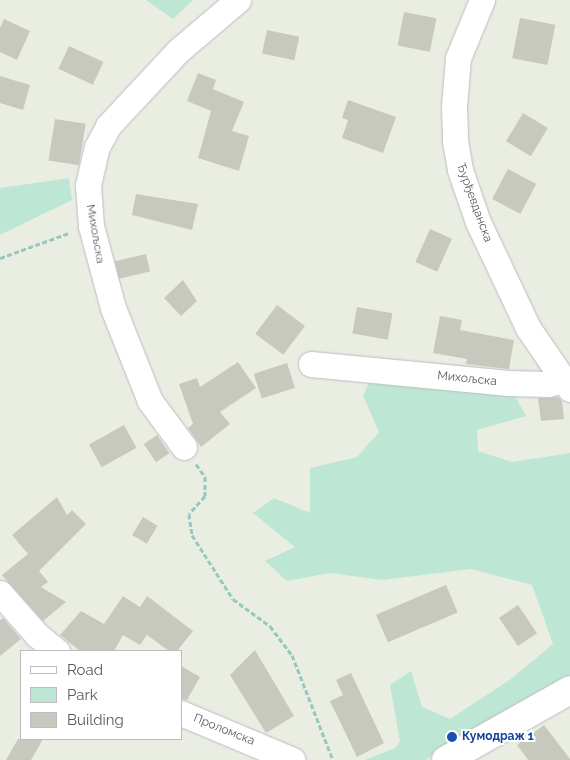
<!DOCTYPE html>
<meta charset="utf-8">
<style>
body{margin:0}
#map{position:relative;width:570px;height:760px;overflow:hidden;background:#eaeee2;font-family:Raleway,sans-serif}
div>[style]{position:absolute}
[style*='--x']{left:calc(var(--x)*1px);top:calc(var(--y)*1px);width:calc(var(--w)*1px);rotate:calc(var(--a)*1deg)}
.green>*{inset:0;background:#bde7d4}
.building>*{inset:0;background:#c7c9bf;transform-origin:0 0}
.path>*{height:3px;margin-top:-1.5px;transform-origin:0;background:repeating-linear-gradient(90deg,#95c8c0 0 5px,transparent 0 7.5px)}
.roads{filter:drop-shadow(0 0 1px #bdbcc4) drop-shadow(0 0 1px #bdbcc4)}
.minor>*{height:25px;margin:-12.5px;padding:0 12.5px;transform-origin:12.5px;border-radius:12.5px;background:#fff}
.tertiary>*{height:28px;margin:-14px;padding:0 14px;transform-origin:14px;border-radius:14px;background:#fff}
.dots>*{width:14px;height:14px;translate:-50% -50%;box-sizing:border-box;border:2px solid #fff;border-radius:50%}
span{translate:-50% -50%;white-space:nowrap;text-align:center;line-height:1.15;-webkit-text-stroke:4px #fff;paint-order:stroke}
.street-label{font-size:12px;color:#5b5a64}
.transit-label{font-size:12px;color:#164399;font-weight:700}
.left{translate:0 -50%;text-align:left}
.legend{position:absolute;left:20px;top:650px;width:162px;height:90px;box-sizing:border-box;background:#fff;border:1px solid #bdbdc1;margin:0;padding:6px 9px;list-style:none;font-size:15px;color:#5b5a64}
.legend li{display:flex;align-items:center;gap:10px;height:25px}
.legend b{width:25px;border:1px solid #bdbdc1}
</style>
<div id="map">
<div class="green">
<div style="clip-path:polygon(146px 0,193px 0,173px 19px)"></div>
<div style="clip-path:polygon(69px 178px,72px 200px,0 235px,0 188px)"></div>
<div style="clip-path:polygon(375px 369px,508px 383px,526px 416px,477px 430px,478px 451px,512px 462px,570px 453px,570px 678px,425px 760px,365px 760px,395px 748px,400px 741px,390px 685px,411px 671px,422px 707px,450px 719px,511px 679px,553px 644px,532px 585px,471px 569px,382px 580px,330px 573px,287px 581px,265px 561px,295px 547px,253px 513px,274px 498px,310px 513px,310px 468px,357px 457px,379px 432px,363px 396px)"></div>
</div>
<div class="building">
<div style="left:404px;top:12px;width:33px;height:34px;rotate:11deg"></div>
<div style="left:520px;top:18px;width:36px;height:41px;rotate:11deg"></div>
<div style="clip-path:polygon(4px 19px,30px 31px,17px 60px,0 52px,0 28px)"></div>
<div style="left:267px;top:30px;width:33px;height:24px;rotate:12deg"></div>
<div style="left:69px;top:46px;width:38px;height:25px;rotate:25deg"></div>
<div style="clip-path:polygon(198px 73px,216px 80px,213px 89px,244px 102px,232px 131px,249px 136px,239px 171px,198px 158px,211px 111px,187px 101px)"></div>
<div style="clip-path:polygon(0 76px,30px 85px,23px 110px,0 103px)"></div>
<div style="clip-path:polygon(348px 100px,396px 117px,383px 153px,342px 138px,348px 120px,342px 118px)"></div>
<div style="left:523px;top:113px;width:29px;height:33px;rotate:31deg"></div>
<div style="left:55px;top:119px;width:31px;height:42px;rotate:9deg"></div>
<div style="left:508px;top:169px;width:32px;height:34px;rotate:28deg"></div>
<div style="clip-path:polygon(136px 194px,198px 204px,192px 230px,132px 215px)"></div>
<div style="left:430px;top:229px;width:24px;height:36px;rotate:24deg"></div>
<div style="left:146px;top:254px;width:18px;height:32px;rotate:77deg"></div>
<div style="clip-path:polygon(183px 280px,197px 301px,181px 316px,164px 298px)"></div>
<div style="left:277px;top:305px;width:35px;height:36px;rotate:37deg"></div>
<div style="left:357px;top:307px;width:36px;height:27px;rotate:10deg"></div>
<div style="clip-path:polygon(440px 316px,462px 320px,460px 330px,514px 340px,509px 369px,466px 364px,467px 359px,433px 353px)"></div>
<div style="clip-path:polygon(238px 362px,256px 388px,220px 412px,230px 424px,201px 447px,188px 428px,193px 424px,179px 384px,197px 378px,200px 387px)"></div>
<div style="left:287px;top:363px;width:26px;height:35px;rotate:72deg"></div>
<div style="clip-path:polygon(558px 397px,562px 401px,564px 419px,541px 421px,538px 398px)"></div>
<div style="left:124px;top:425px;width:26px;height:40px;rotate:61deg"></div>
<div style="left:157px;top:435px;width:22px;height:16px;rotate:56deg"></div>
<div style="clip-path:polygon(57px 497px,67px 515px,72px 510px,86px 524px,39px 571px,48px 582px,41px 587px,66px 602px,43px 621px,2px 575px,28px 554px,12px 535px)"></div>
<div style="left:143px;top:517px;width:17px;height:21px;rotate:31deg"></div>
<div style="left:446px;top:585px;width:30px;height:76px;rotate:67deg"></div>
<div style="clip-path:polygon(123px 596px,140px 607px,147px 596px,193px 631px,177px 651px,169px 651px,147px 635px,140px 645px,123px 635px,114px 651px,80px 651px,60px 635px,81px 611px,104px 624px)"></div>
<div style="left:518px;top:605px;width:34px;height:23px;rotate:56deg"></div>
<div style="clip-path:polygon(3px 618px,21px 639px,0 656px,0 620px)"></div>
<div style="clip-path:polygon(255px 650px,294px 716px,266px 733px,230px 675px)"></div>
<div style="clip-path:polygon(181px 666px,200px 677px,187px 700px,181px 699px)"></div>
<div style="clip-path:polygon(351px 673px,384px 743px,357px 757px,330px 701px,343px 695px,336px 680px)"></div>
<div style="clip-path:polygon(544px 725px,570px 759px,570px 760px,528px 760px,517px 745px)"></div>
<div style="clip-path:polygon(18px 739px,43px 739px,31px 760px,6px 760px)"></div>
</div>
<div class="path">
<div style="--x:0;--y:258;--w:73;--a:-19.9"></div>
<div style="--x:196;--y:464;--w:16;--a:55"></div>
<div style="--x:205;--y:477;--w:19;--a:90"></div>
<div style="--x:205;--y:496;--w:24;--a:132"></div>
<div style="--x:189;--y:514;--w:21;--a:82"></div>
<div style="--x:192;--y:535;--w:76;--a:57.4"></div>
<div style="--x:233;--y:599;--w:46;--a:36.1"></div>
<div style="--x:270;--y:626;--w:36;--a:53"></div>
<div style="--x:292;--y:655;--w:113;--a:68.7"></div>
</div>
<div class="roads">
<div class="minor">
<div style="--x:482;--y:0;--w:63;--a:112.5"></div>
<div style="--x:458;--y:58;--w:49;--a:94.7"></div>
<div style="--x:454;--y:107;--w:34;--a:88"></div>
<div style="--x:455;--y:141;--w:29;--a:80"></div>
<div style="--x:460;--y:170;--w:55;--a:70.9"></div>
<div style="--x:478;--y:222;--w:117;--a:64.7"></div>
<div style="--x:528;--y:328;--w:74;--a:55.5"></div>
<div style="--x:311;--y:364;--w:198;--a:5.5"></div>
<div style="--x:508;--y:383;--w:40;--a:1.4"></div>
<div style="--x:548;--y:384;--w:15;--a:-16"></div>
<div style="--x:184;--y:447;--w:57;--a:-126.5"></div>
<div style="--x:150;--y:401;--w:100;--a:-111.7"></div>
<div style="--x:113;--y:308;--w:85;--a:-105"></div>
<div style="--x:91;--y:226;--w:41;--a:-94.2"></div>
<div style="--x:88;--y:185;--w:39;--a:-77"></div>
<div style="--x:97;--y:147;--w:24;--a:-62"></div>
<div style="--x:108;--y:126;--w:103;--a:-47"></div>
<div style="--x:178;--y:51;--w:79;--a:-40.4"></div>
<div style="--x:0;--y:593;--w:56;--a:48.6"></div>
<div style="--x:37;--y:635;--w:26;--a:39"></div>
<div style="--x:181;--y:713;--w:121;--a:22.8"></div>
</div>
<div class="tertiary">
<div style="--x:446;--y:760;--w:142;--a:-29.4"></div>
</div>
</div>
<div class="dots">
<div style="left:452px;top:737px;background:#1a4fb4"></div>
</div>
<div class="street-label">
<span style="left:474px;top:203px;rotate:70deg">Ђурђевданска</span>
<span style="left:95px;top:234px;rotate:80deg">Михољска</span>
<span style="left:467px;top:379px;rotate:6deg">Михољска</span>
<span style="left:224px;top:730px;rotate:22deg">Проломска</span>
</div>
<div class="transit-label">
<span class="left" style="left:462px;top:737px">Кумодраж 1</span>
</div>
<ul class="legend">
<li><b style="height:6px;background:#fff"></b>Road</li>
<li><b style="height:14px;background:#bde7d4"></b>Park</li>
<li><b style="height:14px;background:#c7c9bf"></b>Building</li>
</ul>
</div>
